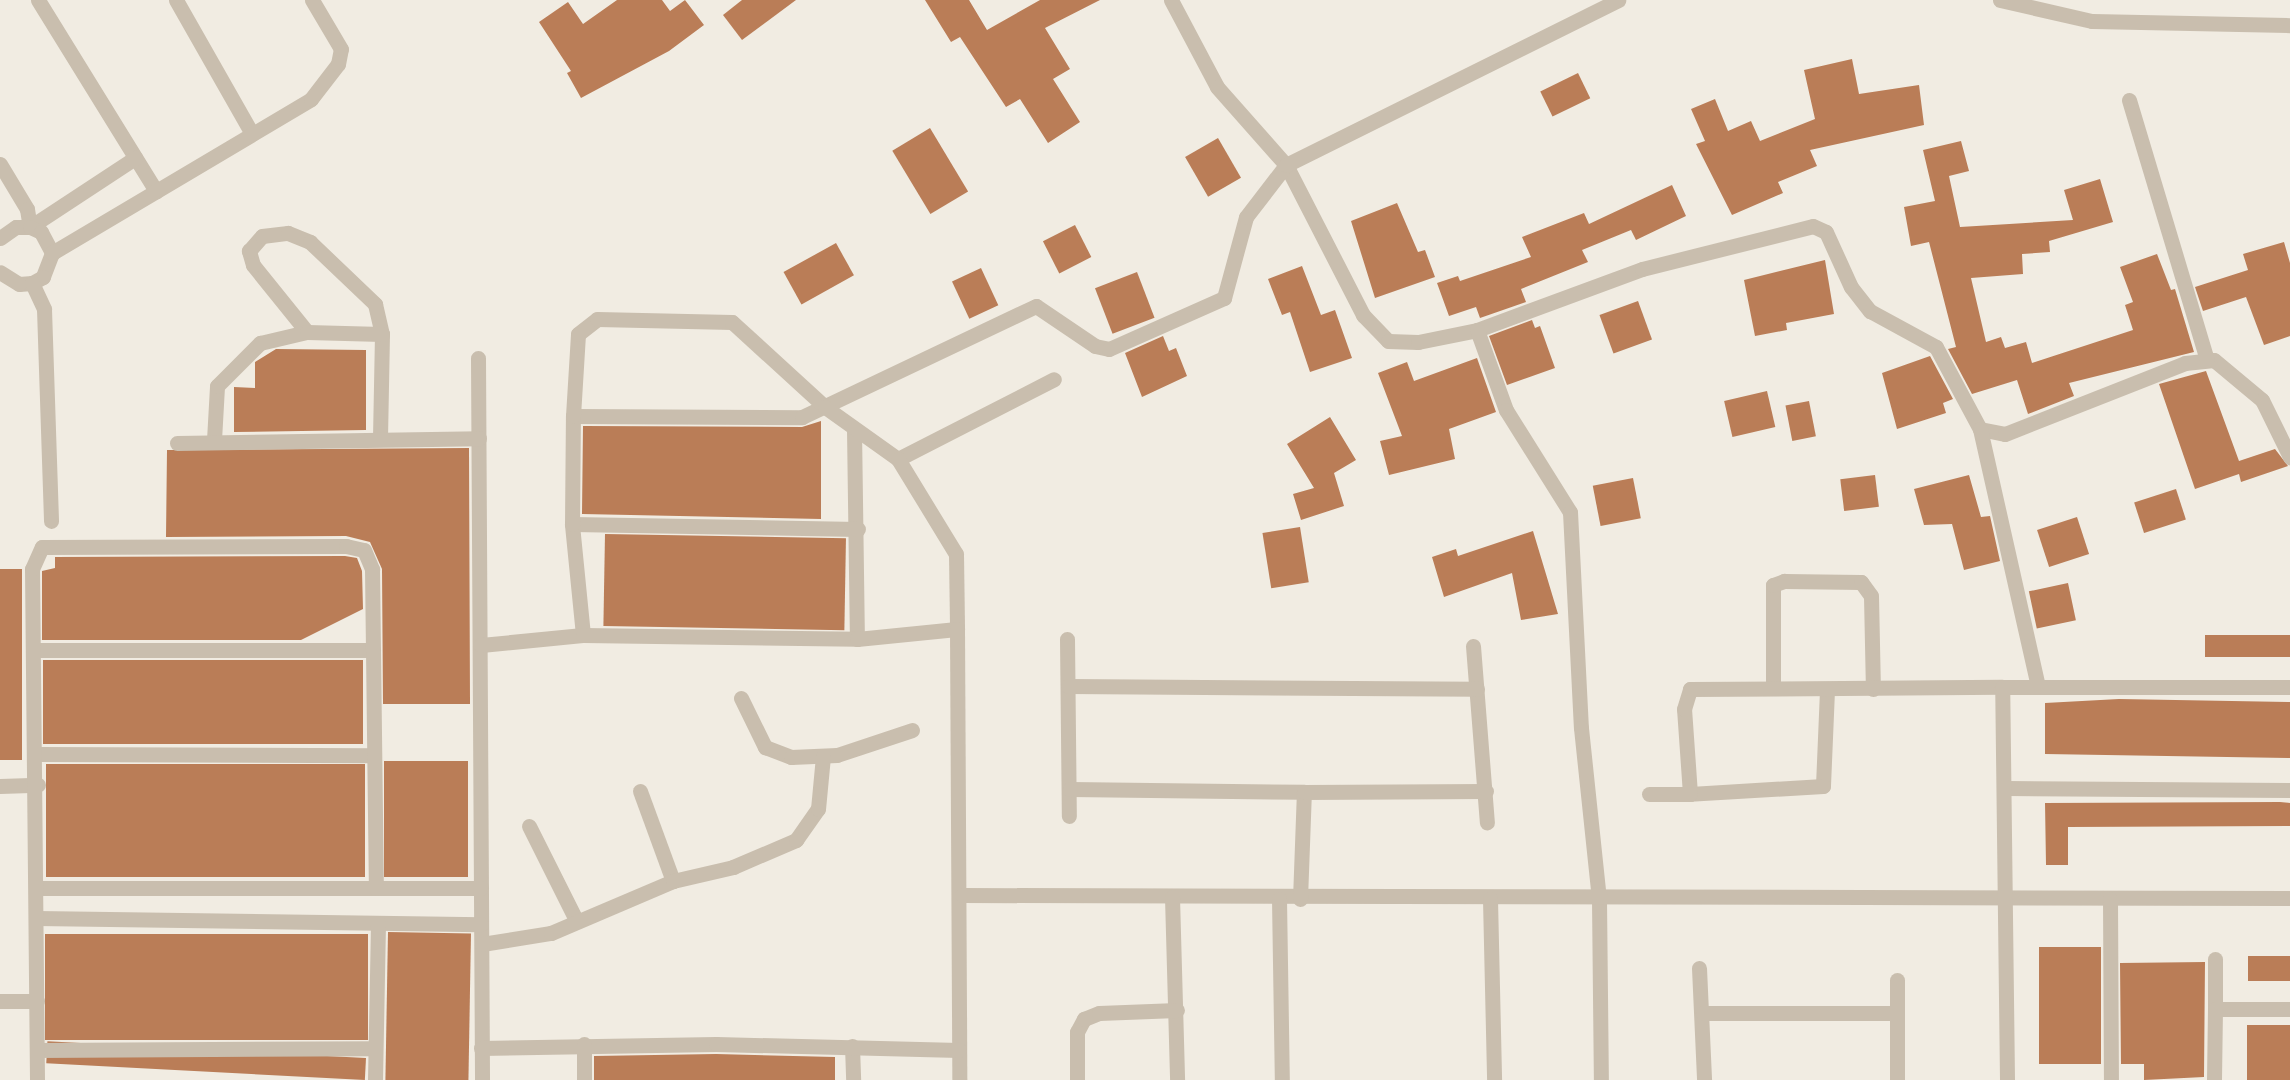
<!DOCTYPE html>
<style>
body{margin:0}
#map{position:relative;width:2290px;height:1080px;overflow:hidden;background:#f1ece2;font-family:"Sofia Sans Condensed",sans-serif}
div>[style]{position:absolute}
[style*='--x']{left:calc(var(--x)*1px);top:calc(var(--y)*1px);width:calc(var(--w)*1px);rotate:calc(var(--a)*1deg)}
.building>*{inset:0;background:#ba7d57;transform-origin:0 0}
.minor>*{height:15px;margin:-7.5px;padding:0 7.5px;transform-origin:7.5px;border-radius:7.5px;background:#c9beae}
span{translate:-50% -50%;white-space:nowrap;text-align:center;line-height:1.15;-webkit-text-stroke:4.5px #f9f6ee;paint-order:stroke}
</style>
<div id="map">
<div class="building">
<div style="clip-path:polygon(617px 0,662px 0,670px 11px,685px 0,704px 25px,669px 51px,581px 98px,567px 73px,571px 71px,539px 22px,568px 2px,583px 24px)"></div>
<div style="clip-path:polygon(742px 0,796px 0,742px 40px,723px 15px)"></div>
<div style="clip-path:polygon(925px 0,969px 0,987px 30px,1040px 0,1100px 0,1045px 28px,1070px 69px,1053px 79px,1080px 122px,1048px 143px,1020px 99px,1006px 107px,960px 37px,951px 42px)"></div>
<div style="clip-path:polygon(1852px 59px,1859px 94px,1919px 85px,1924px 125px,1810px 150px,1817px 166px,1778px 182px,1783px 193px,1732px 215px,1696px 144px,1705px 141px,1691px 109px,1715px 99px,1728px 131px,1751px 121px,1760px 141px,1815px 119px,1804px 70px)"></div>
<div style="left:1578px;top:73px;width:28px;height:42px;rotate:64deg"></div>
<div style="left:930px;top:128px;width:74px;height:44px;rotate:59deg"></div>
<div style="left:1218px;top:138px;width:46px;height:38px;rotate:60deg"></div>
<div style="clip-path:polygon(1961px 141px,1969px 171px,1949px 176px,1960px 227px,2073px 220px,2064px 190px,2100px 179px,2113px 222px,2049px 241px,2050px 252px,2022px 254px,2023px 274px,1971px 278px,1986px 342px,2001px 337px,2005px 348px,2026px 342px,2032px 363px,2133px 330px,2125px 305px,2133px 302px,2120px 267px,2157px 254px,2171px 290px,2175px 289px,2194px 352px,2069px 383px,2074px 396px,2028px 414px,2017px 380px,1972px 394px,1948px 349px,1956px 347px,1929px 242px,1911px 246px,1904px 207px,1935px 201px,1923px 150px)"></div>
<div style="clip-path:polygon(1672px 185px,1686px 216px,1636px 240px,1631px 230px,1582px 250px,1588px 262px,1521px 289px,1526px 302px,1480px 318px,1476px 307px,1449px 316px,1437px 283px,1458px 276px,1460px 281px,1531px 257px,1522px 237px,1584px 213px,1589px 224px)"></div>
<div style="clip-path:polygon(1397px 203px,1418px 252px,1425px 250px,1435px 277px,1375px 298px,1351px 221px)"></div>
<div style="left:1075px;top:225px;width:36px;height:36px;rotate:63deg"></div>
<div style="clip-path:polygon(2284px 242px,2290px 263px,2290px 336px,2264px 345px,2246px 297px,2203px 311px,2195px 287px,2248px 270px,2243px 254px)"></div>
<div style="left:836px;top:243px;width:37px;height:60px;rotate:61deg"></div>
<div style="clip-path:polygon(1825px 260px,1834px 314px,1786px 323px,1787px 330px,1755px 336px,1744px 280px)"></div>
<div style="clip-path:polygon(1302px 266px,1321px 315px,1335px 310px,1352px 358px,1310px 372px,1290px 312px,1282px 315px,1268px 279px)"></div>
<div style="left:981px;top:268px;width:41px;height:32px;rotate:65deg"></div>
<div style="left:1137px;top:272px;width:49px;height:45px;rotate:69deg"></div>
<div style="left:1638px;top:301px;width:41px;height:41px;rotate:70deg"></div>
<div style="clip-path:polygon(1532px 320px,1535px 328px,1540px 326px,1555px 368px,1507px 385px,1489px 336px)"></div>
<div style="clip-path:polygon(1163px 336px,1169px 351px,1176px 348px,1187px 376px,1142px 397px,1125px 353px)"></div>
<div style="clip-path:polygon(276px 349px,366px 350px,366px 430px,234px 432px,234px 387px,255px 388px,255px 362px)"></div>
<div style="clip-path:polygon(1930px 356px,1953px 399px,1943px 403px,1946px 413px,1897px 429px,1882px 373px)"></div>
<div style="clip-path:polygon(1477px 358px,1496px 412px,1449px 429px,1455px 459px,1389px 475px,1380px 441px,1402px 436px,1378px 373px,1407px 362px,1414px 381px)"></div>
<div style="clip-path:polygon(2206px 371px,2239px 461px,2275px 449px,2288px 466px,2241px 482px,2239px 474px,2195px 489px,2159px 384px)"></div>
<div style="left:1767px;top:391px;width:37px;height:44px;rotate:77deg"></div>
<div style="left:1809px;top:401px;width:36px;height:24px;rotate:79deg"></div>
<div style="clip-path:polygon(1330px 417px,1356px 460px,1334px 473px,1344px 506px,1301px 520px,1293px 494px,1314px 488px,1287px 444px)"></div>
<div style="clip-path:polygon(821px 421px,821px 519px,582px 514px,583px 426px,802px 427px)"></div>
<div style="clip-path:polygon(469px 448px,470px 704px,383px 704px,382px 569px,370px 542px,346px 536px,166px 537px,167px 450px)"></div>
<div style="left:1875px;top:475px;width:32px;height:35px;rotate:83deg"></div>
<div style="clip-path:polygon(1969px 475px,1981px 517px,1990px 516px,2000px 561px,1964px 570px,1952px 524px,1924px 525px,1914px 489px)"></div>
<div style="left:1633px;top:478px;width:41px;height:41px;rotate:79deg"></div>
<div style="left:2176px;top:489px;width:32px;height:44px;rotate:72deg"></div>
<div style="left:2077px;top:517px;width:39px;height:42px;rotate:72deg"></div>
<div style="left:1300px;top:527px;width:56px;height:38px;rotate:81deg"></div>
<div style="clip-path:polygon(1533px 531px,1558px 614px,1521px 620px,1512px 573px,1444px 597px,1432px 557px,1456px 549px,1458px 556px)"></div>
<div style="left:605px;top:534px;width:241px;height:92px;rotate:1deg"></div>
<div style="clip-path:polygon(345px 556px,357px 558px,362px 571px,363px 609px,301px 640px,42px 640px,42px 571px,55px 568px,55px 557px)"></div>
<div style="left:0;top:569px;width:22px;height:191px"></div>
<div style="left:2068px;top:583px;width:38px;height:40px;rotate:78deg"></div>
<div style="left:2205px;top:635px;width:85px;height:22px"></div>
<div style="left:43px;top:660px;width:320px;height:84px"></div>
<div style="clip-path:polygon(2119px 699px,2290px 702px,2290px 758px,2045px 754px,2045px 703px)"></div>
<div style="left:384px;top:761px;width:84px;height:116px"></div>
<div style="left:46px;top:764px;width:319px;height:113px"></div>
<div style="clip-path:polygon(2045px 803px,2280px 802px,2290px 803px,2290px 826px,2068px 827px,2068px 865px,2046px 865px)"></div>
<div style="left:388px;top:932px;width:83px;height:148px;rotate:1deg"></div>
<div style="left:45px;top:934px;width:323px;height:106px"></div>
<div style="left:2039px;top:947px;width:62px;height:117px"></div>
<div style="left:2290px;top:956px;width:25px;height:42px;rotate:90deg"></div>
<div style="clip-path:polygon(2205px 962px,2204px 1077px,2144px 1080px,2144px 1064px,2121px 1064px,2120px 963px)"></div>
<div style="left:2290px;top:1025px;width:55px;height:43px;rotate:90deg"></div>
<div style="clip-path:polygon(716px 1054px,835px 1057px,835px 1080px,594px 1080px,594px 1056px)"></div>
<div style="left:366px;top:1058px;width:22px;height:319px;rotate:93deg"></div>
</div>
<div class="minor">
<div style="--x:38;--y:0;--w:225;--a:58.3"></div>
<div style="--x:176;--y:0;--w:154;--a:60.4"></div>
<div style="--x:1171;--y:0;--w:98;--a:62.1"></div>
<div style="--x:1217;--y:87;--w:104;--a:48.5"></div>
<div style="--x:1286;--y:165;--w:169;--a:62.8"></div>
<div style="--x:1363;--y:315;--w:36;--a:46"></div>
<div style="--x:1388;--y:341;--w:30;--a:2"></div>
<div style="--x:1418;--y:342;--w:60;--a:-11.5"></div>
<div style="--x:1477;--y:330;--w:176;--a:-20.3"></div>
<div style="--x:1642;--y:269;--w:176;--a:-14.1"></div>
<div style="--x:1813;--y:226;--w:14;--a:25"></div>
<div style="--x:1826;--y:232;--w:60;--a:65.6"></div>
<div style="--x:1851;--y:287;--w:31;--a:52"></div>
<div style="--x:1870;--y:311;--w:75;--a:28.6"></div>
<div style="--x:1936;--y:347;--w:93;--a:61.8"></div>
<div style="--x:1980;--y:429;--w:25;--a:11"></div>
<div style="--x:2005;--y:434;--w:193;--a:-21.5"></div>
<div style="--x:2185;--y:363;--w:29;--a:-6"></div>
<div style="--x:2214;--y:360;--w:62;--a:39.8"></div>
<div style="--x:2262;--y:400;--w:64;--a:63.8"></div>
<div style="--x:2000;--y:0;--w:94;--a:12.9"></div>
<div style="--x:2092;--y:21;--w:198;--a:1.2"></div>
<div style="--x:2129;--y:100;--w:271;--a:73.3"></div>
<div style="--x:0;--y:164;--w:52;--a:59"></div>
<div style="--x:27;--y:209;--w:18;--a:81"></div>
<div style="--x:30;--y:227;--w:126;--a:-33.3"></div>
<div style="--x:0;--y:238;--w:19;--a:-35"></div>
<div style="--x:16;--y:227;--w:14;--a:0"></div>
<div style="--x:30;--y:227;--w:12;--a:24"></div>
<div style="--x:41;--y:232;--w:24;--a:62"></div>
<div style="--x:52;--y:253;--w:26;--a:111"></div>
<div style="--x:43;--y:277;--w:13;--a:151"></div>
<div style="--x:32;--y:283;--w:13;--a:176"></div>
<div style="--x:19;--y:284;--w:22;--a:-148"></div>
<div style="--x:52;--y:253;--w:301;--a:-30.7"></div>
<div style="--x:311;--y:99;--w:44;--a:-52.4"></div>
<div style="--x:338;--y:64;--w:15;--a:-79"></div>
<div style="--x:341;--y:49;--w:57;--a:-120.6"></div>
<div style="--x:32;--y:283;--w:29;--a:65"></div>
<div style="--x:44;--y:309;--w:212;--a:88.1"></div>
<div style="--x:1477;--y:330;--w:85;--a:70.1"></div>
<div style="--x:1506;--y:410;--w:120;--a:57.9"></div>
<div style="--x:1570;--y:512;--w:216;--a:87.1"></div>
<div style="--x:1581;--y:728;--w:173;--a:84"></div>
<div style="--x:1599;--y:900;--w:180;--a:89.4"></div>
<div style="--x:307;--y:332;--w:86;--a:-128.9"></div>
<div style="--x:253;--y:265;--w:15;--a:-106"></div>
<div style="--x:249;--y:251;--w:20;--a:-49"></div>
<div style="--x:262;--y:236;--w:26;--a:-7"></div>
<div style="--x:288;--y:233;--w:24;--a:22"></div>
<div style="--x:310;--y:242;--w:90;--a:43.6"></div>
<div style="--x:375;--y:304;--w:31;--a:77"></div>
<div style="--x:382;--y:334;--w:102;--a:91.1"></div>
<div style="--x:478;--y:358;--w:722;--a:89.68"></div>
<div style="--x:573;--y:416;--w:229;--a:0.3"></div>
<div style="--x:802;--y:417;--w:259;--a:-25.4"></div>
<div style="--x:1036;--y:306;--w:71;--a:34.1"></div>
<div style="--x:1095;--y:346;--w:14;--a:12"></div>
<div style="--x:1109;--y:349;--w:126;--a:-23.9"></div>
<div style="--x:1224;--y:298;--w:84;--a:-74.8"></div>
<div style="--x:1246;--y:217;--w:66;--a:-52.4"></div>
<div style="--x:1286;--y:165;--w:371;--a:-26.4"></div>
<div style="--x:854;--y:429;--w:210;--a:89.2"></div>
<div style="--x:1980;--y:429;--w:264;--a:77.3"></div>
<div style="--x:214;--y:440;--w:54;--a:-86.8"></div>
<div style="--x:217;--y:386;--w:61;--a:-45"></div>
<div style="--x:260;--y:343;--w:48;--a:-13.2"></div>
<div style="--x:307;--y:332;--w:75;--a:1.5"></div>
<div style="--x:177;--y:443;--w:302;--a:-0.9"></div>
<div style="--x:898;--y:459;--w:175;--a:-27.1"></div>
<div style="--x:572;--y:524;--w:286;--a:1"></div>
<div style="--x:583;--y:635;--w:112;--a:-95.7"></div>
<div style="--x:572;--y:524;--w:108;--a:-89.5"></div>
<div style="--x:573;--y:416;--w:82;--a:-86.5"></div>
<div style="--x:578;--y:334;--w:24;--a:-38"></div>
<div style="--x:597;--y:319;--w:135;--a:1.3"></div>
<div style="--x:732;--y:322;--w:126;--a:42.4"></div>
<div style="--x:825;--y:407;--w:90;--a:35.5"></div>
<div style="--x:898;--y:459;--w:111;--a:58.6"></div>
<div style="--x:956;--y:554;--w:75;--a:89.2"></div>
<div style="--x:1067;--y:639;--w:177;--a:89.4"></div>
<div style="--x:481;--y:645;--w:102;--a:-5.6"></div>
<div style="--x:583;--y:635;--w:274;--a:0.8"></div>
<div style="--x:857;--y:639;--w:100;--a:-5.7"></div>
<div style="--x:957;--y:629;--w:451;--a:89.7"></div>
<div style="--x:1473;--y:646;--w:177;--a:85.5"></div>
<div style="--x:35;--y:650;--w:338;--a:0"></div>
<div style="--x:1773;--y:685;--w:100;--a:-90"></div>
<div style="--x:1773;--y:585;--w:12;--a:-20"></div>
<div style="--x:1784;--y:581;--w:77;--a:0.7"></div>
<div style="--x:1861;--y:582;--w:17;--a:54"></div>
<div style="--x:1871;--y:596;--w:93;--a:88.8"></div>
<div style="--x:1068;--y:686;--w:409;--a:0.4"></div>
<div style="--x:1827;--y:690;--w:96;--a:92.4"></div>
<div style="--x:1823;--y:786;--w:133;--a:176.6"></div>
<div style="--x:1690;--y:794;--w:85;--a:-94"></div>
<div style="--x:1684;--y:709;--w:21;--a:-73"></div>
<div style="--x:1690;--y:689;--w:312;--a:-0.4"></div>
<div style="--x:741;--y:698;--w:55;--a:63.9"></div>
<div style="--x:765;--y:747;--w:28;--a:21"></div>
<div style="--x:791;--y:757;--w:46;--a:-2.5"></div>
<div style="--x:837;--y:755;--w:79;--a:-18.4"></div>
<div style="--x:38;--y:754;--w:336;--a:0.2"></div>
<div style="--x:0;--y:786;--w:38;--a:-2"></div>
<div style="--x:2006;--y:788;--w:284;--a:0.4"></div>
<div style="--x:1070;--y:789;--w:234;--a:0.7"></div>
<div style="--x:640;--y:791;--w:96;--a:69.9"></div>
<div style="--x:1649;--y:794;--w:41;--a:0"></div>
<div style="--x:529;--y:826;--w:105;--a:63.4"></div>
<div style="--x:36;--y:888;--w:445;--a:0"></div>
<div style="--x:962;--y:895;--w:1328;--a:0.13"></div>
<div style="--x:1172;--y:897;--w:183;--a:88.4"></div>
<div style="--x:1279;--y:899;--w:181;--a:89.1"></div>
<div style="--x:1300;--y:899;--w:107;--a:-87.9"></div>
<div style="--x:1304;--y:792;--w:182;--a:-0.3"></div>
<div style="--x:1490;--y:899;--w:181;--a:88.7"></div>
<div style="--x:2110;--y:899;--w:181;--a:89.7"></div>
<div style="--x:36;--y:918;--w:445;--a:0.8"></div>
<div style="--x:482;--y:944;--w:70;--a:-9.1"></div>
<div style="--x:551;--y:933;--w:133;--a:-23.1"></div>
<div style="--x:673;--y:881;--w:62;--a:-13.1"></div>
<div style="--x:733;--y:867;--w:69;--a:-23.2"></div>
<div style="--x:796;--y:840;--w:38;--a:-55"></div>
<div style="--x:818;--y:809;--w:53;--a:-84.6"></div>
<div style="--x:1699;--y:968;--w:112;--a:87.4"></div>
<div style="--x:0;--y:1001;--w:37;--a:0"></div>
<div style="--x:2215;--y:1009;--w:50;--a:-90"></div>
<div style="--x:1703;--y:1013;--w:192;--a:0"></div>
<div style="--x:852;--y:1046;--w:34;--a:88"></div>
<div style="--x:481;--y:1048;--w:235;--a:-1"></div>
<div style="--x:716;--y:1044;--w:243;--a:1.4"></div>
<div style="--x:37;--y:1050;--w:338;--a:-0.3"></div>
<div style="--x:37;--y:1080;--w:511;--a:-90.56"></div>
<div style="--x:32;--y:569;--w:24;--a:-66"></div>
<div style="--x:42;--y:547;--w:304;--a:-0.2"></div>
<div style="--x:346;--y:546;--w:18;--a:13"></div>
<div style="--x:364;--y:550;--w:21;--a:67"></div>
<div style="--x:372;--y:569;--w:319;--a:89.3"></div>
<div style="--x:375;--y:1080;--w:157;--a:-88.9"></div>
<div style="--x:584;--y:1080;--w:36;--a:-90"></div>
<div style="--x:1077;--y:1080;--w:48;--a:-90"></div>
<div style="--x:1077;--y:1032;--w:15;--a:-62"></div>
<div style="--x:1084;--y:1019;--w:16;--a:-22"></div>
<div style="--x:1099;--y:1013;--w:78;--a:-2.2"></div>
<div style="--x:1897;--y:1080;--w:100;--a:-90"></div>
<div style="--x:2007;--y:1080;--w:393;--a:-90.7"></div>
<div style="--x:2002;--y:687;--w:288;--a:0"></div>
<div style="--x:2214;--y:1080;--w:71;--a:-89.2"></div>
<div style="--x:2215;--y:1009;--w:75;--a:0"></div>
</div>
</div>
